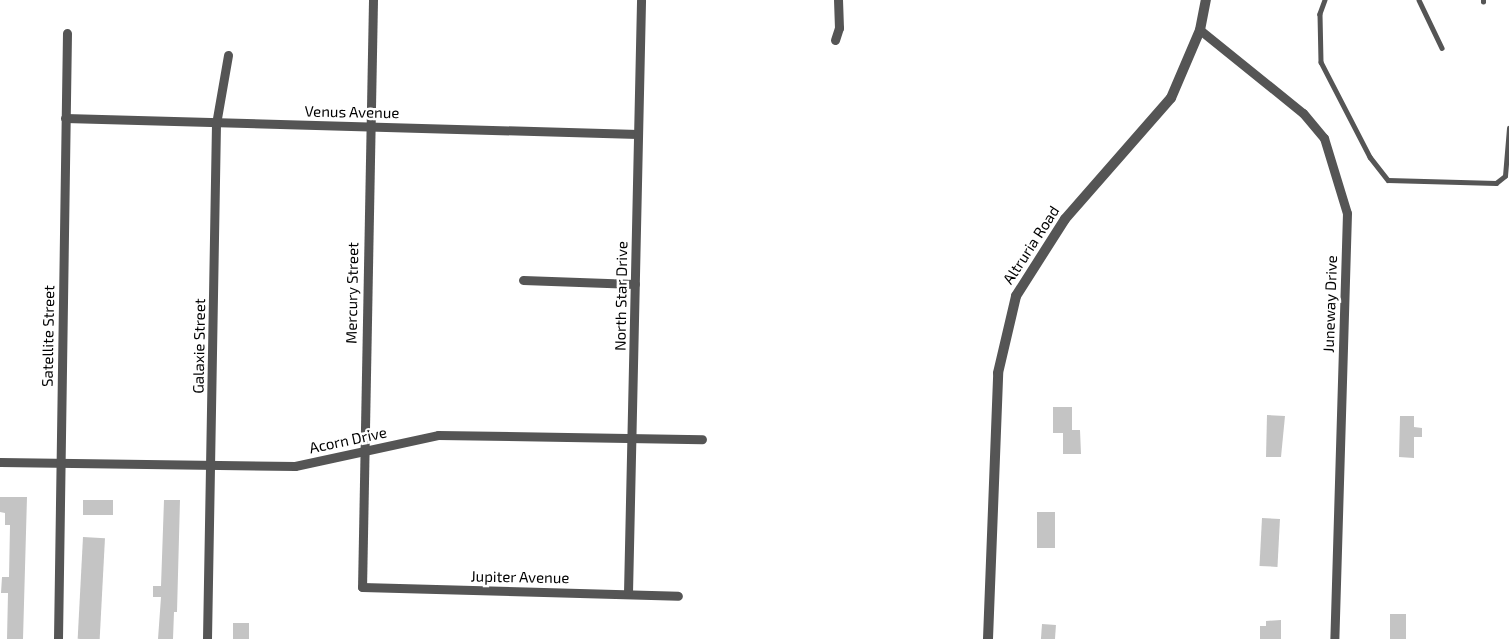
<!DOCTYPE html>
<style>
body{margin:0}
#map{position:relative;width:1509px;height:639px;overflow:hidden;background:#fff;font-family:"Exo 2",sans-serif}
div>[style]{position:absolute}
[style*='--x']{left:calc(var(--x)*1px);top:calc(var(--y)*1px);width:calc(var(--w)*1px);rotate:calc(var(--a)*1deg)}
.building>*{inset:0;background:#c4c4c4;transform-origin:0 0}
.service>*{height:4.5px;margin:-2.25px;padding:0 2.25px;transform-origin:2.25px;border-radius:2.25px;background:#555}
.minor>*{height:9px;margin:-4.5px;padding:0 4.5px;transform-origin:4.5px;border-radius:4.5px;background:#555}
.tertiary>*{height:10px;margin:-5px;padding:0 5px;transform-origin:5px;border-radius:5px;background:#555}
span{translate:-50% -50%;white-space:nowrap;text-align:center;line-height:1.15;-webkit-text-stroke:5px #fff;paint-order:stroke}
.street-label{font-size:15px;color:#000}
</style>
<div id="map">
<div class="building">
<div style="clip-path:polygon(1053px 407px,1072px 407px,1072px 430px,1080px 430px,1081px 454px,1063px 454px,1063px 433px,1053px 433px)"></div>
<div style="clip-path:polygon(1267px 415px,1285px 416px,1281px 457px,1266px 457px)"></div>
<div style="clip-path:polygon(1400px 416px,1414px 416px,1414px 427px,1422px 428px,1422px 437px,1414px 437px,1414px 458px,1399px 457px)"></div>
<div style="clip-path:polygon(0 497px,27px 497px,23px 639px,7px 639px,8px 593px,1px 593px,2px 577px,9px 577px,10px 525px,5px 525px,5px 513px,0 512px)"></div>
<div style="left:83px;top:500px;width:30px;height:15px"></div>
<div style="clip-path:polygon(164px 500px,180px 500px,177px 612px,174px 612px,173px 639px,158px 639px,161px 597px,153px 597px,153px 586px,161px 586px)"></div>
<div style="left:1037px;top:512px;width:18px;height:36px"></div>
<div style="left:1262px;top:518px;width:18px;height:48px;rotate:3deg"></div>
<div style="left:83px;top:537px;width:22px;height:102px;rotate:3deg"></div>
<div style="left:1390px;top:614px;width:16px;height:25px"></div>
<div style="clip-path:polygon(1281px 620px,1281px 639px,1260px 639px,1260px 626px,1266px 626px,1266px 621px)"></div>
<div style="left:233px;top:623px;width:16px;height:16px"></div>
<div style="left:1042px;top:624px;width:14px;height:15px;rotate:4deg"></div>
</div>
<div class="service">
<div style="--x:1325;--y:0;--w:15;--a:110"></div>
<div style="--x:1320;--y:14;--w:48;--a:88.8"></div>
<div style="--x:1321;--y:62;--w:107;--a:62.7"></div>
<div style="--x:1370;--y:157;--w:29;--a:52"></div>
<div style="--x:1388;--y:180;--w:108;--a:1.6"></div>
<div style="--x:1496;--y:183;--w:11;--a:-38"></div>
<div style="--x:1505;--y:176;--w:48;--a:-85.2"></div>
<div style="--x:1419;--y:0;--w:53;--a:64.4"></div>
<div style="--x:1483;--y:2;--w:2;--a:-90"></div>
</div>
<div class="minor">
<div style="--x:373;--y:0;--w:587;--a:91.07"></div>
<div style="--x:362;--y:587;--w:316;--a:1.6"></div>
<div style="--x:1200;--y:30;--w:132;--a:38.9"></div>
<div style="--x:1303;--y:113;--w:33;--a:50"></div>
<div style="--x:1324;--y:138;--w:78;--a:73"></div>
<div style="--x:1347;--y:213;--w:426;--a:91.7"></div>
<div style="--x:835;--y:40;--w:13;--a:-72"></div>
<div style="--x:839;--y:28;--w:28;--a:-92"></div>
<div style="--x:65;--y:118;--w:573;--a:1.6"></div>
<div style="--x:523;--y:280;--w:112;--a:2"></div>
<div style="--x:0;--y:462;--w:295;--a:0.8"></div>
<div style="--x:295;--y:466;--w:146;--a:-12.2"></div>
<div style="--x:438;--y:435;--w:264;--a:0.9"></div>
<div style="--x:628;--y:593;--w:593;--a:-88.74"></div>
<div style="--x:58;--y:639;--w:606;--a:-89.15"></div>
<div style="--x:207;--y:639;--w:515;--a:-89"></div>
<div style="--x:216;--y:124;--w:70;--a:-80.1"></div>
</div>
<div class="tertiary">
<div style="--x:988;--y:639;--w:266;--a:-87.8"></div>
<div style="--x:998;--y:373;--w:79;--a:-76.8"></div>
<div style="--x:1016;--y:296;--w:91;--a:-57.5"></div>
<div style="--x:1065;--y:219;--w:161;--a:-48.8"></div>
<div style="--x:1171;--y:98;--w:74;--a:-66.9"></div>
<div style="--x:1200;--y:30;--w:31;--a:-79"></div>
</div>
<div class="street-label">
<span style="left:352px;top:112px;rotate:1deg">Venus Avenue</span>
<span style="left:1031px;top:245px;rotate:-57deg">Altruria Road</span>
<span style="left:352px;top:293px;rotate:-89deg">Mercury Street</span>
<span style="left:621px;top:296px;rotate:-89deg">North Star Drive</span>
<span style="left:1330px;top:304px;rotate:-88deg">Juneway Drive</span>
<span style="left:48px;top:336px;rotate:-89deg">Satellite Street</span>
<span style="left:199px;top:346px;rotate:-89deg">Galaxie Street</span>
<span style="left:348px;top:440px;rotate:-12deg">Acorn Drive</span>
<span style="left:520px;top:577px;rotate:1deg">Jupiter Avenue</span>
</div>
</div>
